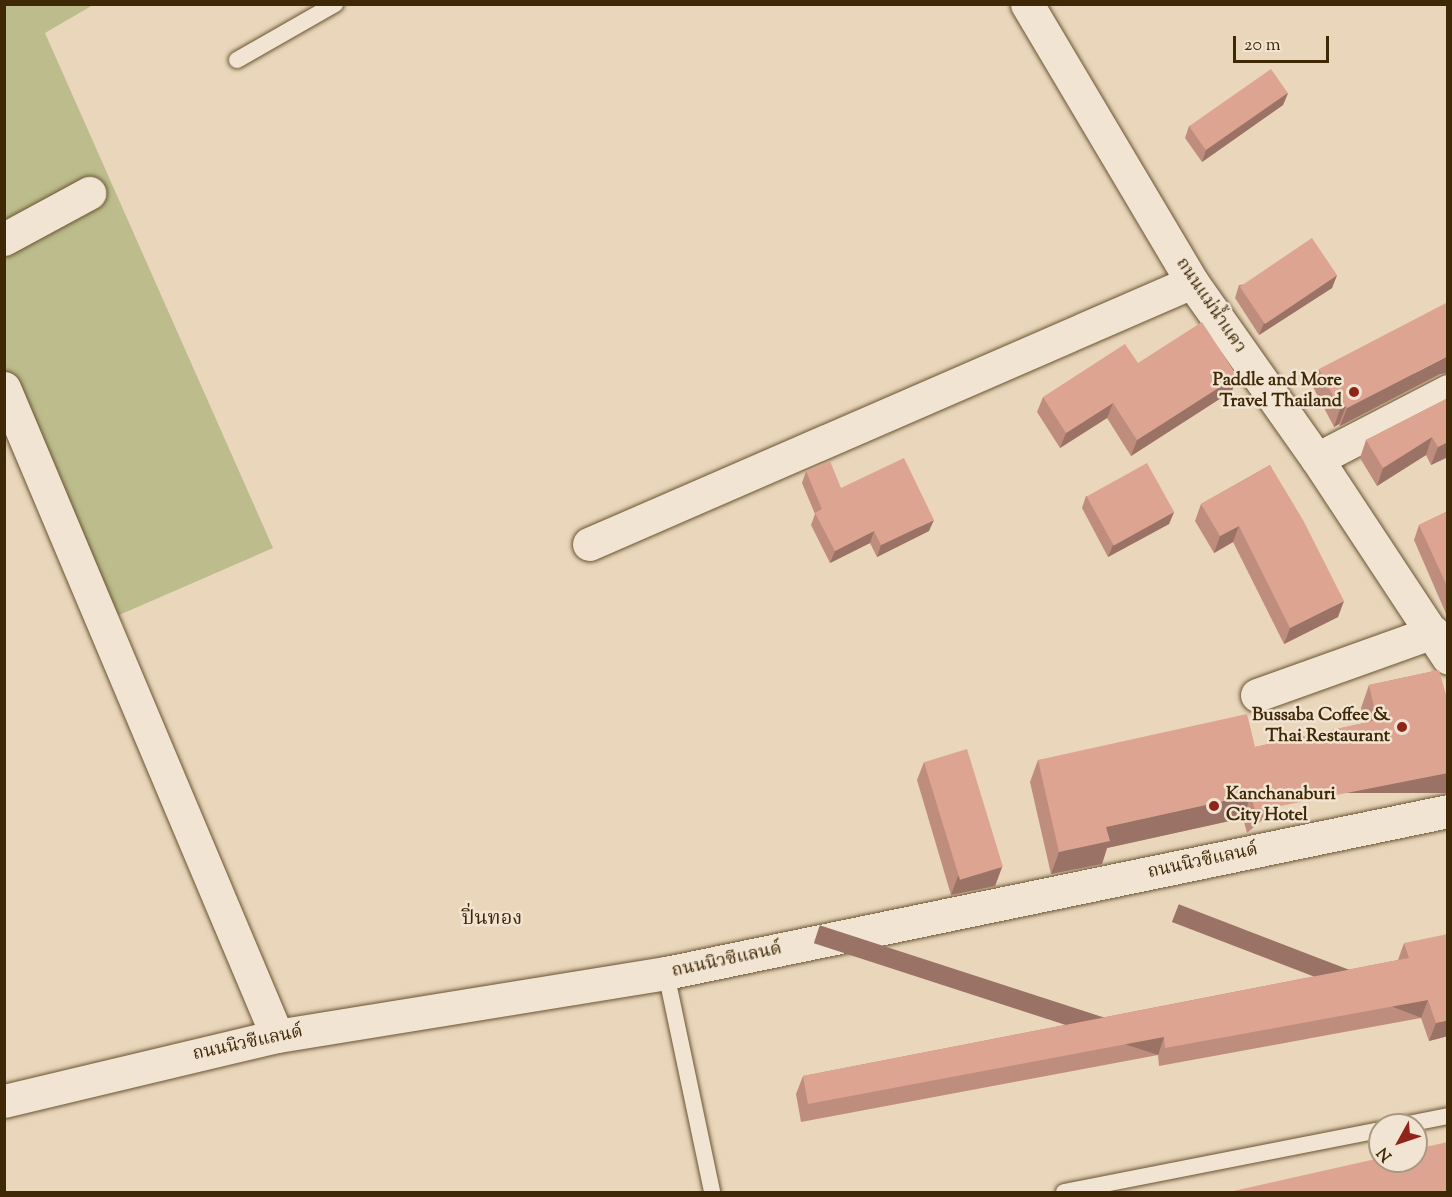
<!DOCTYPE html>
<meta charset="utf-8">
<style>
body{margin:0}
#map{position:relative;width:1452px;height:1197px;overflow:hidden;background:#e9d6bb;font-family:"Sorts Mill Goudy","Noto Serif Thai",serif}
div>[style]{position:absolute}
[style*='--x']{left:calc(var(--x)*1px);top:calc(var(--y)*1px);width:calc(var(--w)*1px);rotate:calc(var(--a)*1deg)}
.green>*{inset:0;background:#bcbc8c}
.roads{filter:drop-shadow(0 0 2px #6a5432) drop-shadow(0 0 2px #6a5432)}
.lane>*{height:16px;margin:-8px;padding:0 8px;transform-origin:8px;border-radius:8px;background:#f1e4d3}
.street>*{height:33px;margin:-16.5px;padding:0 16.5px;transform-origin:16.5px;border-radius:16.5px;background:#f1e4d3}
.wall>*{inset:0;background:#bf8d7e}
.shaded-wall>*{inset:0;background:#9b7366;transform-origin:0 0}
.building>*{inset:0;background:#dea492;transform-origin:0 0}
.dots>*{width:16px;height:16px;translate:-50% -50%;box-sizing:border-box;border:3px solid #f1e4d3;border-radius:50%}
span{translate:-50% -50%;white-space:nowrap;text-align:center;line-height:1.15;-webkit-text-stroke:5px #f1e4d3;paint-order:stroke}
.street-label{font-size:18px;color:#3f2805}
.poi-label{font-size:18px;color:#3f2805;font-weight:700}
.right{translate:-100% -50%;text-align:right}
.left{translate:0 -50%;text-align:left}
.neighbourhood-label{font-size:20px;color:#3f2805}
.frame{position:absolute;inset:0;border:6px solid #3f2805;pointer-events:none}
.north{position:absolute;left:1368px;top:1113px;width:60px;height:60px;box-sizing:border-box;background:#f1e4d3;border:2px solid #aa9981;border-radius:50%;rotate:230deg;font-size:16px;font-weight:700;line-height:24px;text-align:center;color:#3f2805}
.north::after{content:'';display:block;margin:auto;width:21px;height:27px;background:#8f2418;clip-path:polygon(50% 0,100% 100%,50% 72%,0 100%)}
.scale{position:absolute;left:1233px;top:36px;width:96px;height:27px;box-sizing:border-box;border:3px solid #3f2805;border-top:0;padding-left:8px;font-size:18px;line-height:21px;white-space:nowrap;color:#3f2805;-webkit-text-stroke:4px #f1e4d3;paint-order:stroke}
</style>
<div id="map">
<div class="green">
<div style="clip-path:polygon(4px 5px,93px 5px,45px 33px,273px 548px,103px 622px,5px 435px)"></div>
</div>
<div class="roads">
<div class="lane">
<div style="--x:237;--y:60;--w:113;--a:-29.7"></div>
<div style="--x:666;--y:973;--w:224;--a:78.1"></div>
<div style="--x:1403;--y:1125;--w:46;--a:-11.3"></div>
<div style="--x:1064;--y:1192;--w:322;--a:-11.1"></div>
</div>
<div class="street">
<div style="--x:1027;--y:4;--w:323;--a:59.3"></div>
<div style="--x:1192;--y:282;--w:217;--a:54.8"></div>
<div style="--x:1317;--y:459;--w:238;--a:56.6"></div>
<div style="--x:4;--y:239;--w:97;--a:-28.4"></div>
<div style="--x:4;--y:388;--w:703;--a:67.15"></div>
<div style="--x:1317;--y:459;--w:148;--a:-27.4"></div>
<div style="--x:589;--y:544;--w:657;--a:-23.48"></div>
<div style="--x:1257;--y:695;--w:187;--a:-19.7"></div>
<div style="--x:4;--y:1101;--w:281;--a:-13.4"></div>
<div style="--x:277;--y:1036;--w:394;--a:-9.2"></div>
<div style="--x:666;--y:973;--w:799;--a:-11.7"></div>
</div>
</div>
<div class="wall">
<div style="clip-path:polygon(1288px 93px,1283px 105px,1202px 162px,1185px 138px,1189px 126px)"></div>
<div style="clip-path:polygon(1337px 275px,1332px 288px,1259px 335px,1235px 298px,1239px 285px)"></div>
<div style="clip-path:polygon(1138px 363px,1237px 376px,1232px 391px,1131px 456px,1107px 418px,1060px 448px,1037px 412px,1043px 397px)"></div>
<div style="clip-path:polygon(1319px 369px,1440px 374px,1340px 426px,1339px 424px,1334px 427px,1313px 387px)"></div>
<div style="clip-path:polygon(1448px 398px,1448px 457px,1431px 465px,1426px 455px,1377px 486px,1360px 458px,1366px 440px)"></div>
<div style="clip-path:polygon(1270px 465px,1338px 617px,1284px 644px,1233px 542px,1214px 553px,1195px 521px,1201px 504px)"></div>
<div style="clip-path:polygon(806px 471px,841px 488px,929px 531px,877px 557px,870px 543px,830px 563px,811px 525px,815px 514px,802px 483px)"></div>
<div style="clip-path:polygon(1086px 496px,1174px 512px,1169px 524px,1108px 557px,1082px 508px)"></div>
<div style="clip-path:polygon(1448px 511px,1447px 616px,1414px 540px,1419px 525px)"></div>
<div style="clip-path:polygon(1439px 670px,1247px 833px,1243px 818px,1107px 848px,1102px 864px,1051px 874px,1030px 782px,1038px 760px,1255px 747px,1364px 723px,1361px 708px,1369px 685px)"></div>
<div style="clip-path:polygon(924px 762px,1002px 867px,995px 886px,951px 895px,917px 780px)"></div>
<div style="clip-path:polygon(1404px 943px,1448px 1036px,1429px 1041px,1421px 1018px,1159px 1066px,1158px 1055px,801px 1122px,796px 1094px,803px 1076px,1398px 960px)"></div>
</div>
<div class="shaded-wall">
<div style="clip-path:polygon(1288px 93px,1283px 105px,1202px 162px,1206px 150px)"></div>
<div style="clip-path:polygon(1337px 275px,1332px 288px,1259px 335px,1264px 323px)"></div>
<div style="clip-path:polygon(1448px 356px,1448px 373px,1440px 374px,1340px 426px,1347px 408px)"></div>
<div style="clip-path:polygon(1237px 376px,1232px 391px,1131px 456px,1137px 440px)"></div>
<div style="clip-path:polygon(1113px 403px,1107px 418px,1060px 448px,1066px 433px)"></div>
<div style="clip-path:polygon(1346px 406px,1339px 424px,1334px 427px,1340px 409px)"></div>
<div style="clip-path:polygon(1432px 437px,1426px 455px,1377px 486px,1383px 468px)"></div>
<div style="clip-path:polygon(1448px 442px,1448px 457px,1431px 465px,1438px 447px)"></div>
<div style="clip-path:polygon(1174px 512px,1169px 524px,1108px 557px,1113px 545px)"></div>
<div style="clip-path:polygon(934px 520px,929px 531px,877px 557px,881px 545px)"></div>
<div style="clip-path:polygon(1239px 526px,1233px 542px,1214px 553px,1220px 536px)"></div>
<div style="clip-path:polygon(874px 531px,870px 543px,830px 563px,835px 551px)"></div>
<div style="clip-path:polygon(1344px 601px,1338px 617px,1284px 644px,1290px 628px)"></div>
<div style="left:1448px;top:773px;width:20px;height:197px;rotate:90deg"></div>
<div style="clip-path:polygon(1251px 795px,1243px 818px,1107px 848px,1102px 864px,1051px 874px,1059px 852px,1106px 827px)"></div>
<div style="clip-path:polygon(1002px 867px,995px 886px,951px 895px,958px 876px)"></div>
<div style="left:1428px;top:1000px;width:19px;height:267px;rotate:111deg"></div>
<div style="clip-path:polygon(1448px 1020px,1448px 1036px,1429px 1041px,1436px 1023px)"></div>
<div style="left:1164px;top:1037px;width:19px;height:362px;rotate:108deg"></div>
</div>
<div class="building">
<div style="left:1271px;top:69px;width:29px;height:100px;rotate:55deg"></div>
<div style="left:1312px;top:238px;width:45px;height:87px;rotate:56deg"></div>
<div style="clip-path:polygon(1448px 302px,1448px 356px,1347px 408px,1346px 406px,1340px 409px,1319px 369px)"></div>
<div style="clip-path:polygon(1202px 322px,1237px 376px,1137px 440px,1113px 403px,1066px 433px,1043px 397px,1125px 344px,1138px 363px)"></div>
<div style="clip-path:polygon(1448px 398px,1448px 442px,1438px 447px,1432px 437px,1383px 468px,1366px 440px)"></div>
<div style="clip-path:polygon(904px 458px,934px 520px,881px 545px,874px 531px,835px 551px,815px 513px,822px 509px,806px 471px,830px 461px,841px 488px)"></div>
<div style="left:1147px;top:463px;width:56px;height:69px;rotate:61deg"></div>
<div style="clip-path:polygon(1270px 465px,1303px 520px,1344px 601px,1290px 628px,1239px 526px,1220px 536px,1201px 504px)"></div>
<div style="clip-path:polygon(1448px 511px,1448px 588px,1419px 525px)"></div>
<div style="clip-path:polygon(1439px 670px,1448px 702px,1448px 773px,1255px 811px,1251px 795px,1106px 827px,1110px 841px,1059px 852px,1038px 760px,1247px 714px,1255px 747px,1377px 720px,1369px 685px)"></div>
<div style="left:967px;top:749px;width:123px;height:45px;rotate:73deg"></div>
<div style="clip-path:polygon(1448px 934px,1448px 1020px,1436px 1023px,1428px 1000px,1165px 1048px,1164px 1037px,808px 1104px,803px 1076px,1409px 958px,1404px 943px)"></div>
<div style="clip-path:polygon(1448px 1142px,1448px 1192px,1229px 1192px,1380px 1158px,1380px 1161px,1416px 1161px,1416px 1149px)"></div>
</div>
<div class="dots">
<div style="left:1354px;top:392px;background:#8f2418"></div>
<div style="left:1402px;top:727px;background:#8f2418"></div>
<div style="left:1214px;top:806px;background:#8f2418"></div>
</div>
<div class="street-label">
<span style="left:1210px;top:306px;rotate:56deg">ถนนแม่น้ำแคว</span>
<span style="left:1203px;top:862px;rotate:-12deg">ถนนนิวซีแลนด์</span>
<span style="left:727px;top:961px;rotate:-12deg">ถนนนิวซีแลนด์</span>
<span style="left:248px;top:1044px;rotate:-12deg">ถนนนิวซีแลนด์</span>
</div>
<div class="poi-label">
<span class="right" style="left:1342px;top:392px">Paddle and More<br>Travel Thailand</span>
<span class="right" style="left:1390px;top:727px">Bussaba Coffee &amp;<br>Thai Restaurant</span>
<span class="left" style="left:1226px;top:806px">Kanchanaburi<br>City Hotel</span>
</div>
<div class="neighbourhood-label">
<span style="left:492px;top:919px">ปิ่นทอง</span>
</div>
<div class="frame"></div>
<div class="north">N</div>
<div class="scale">20 m</div>
</div>
